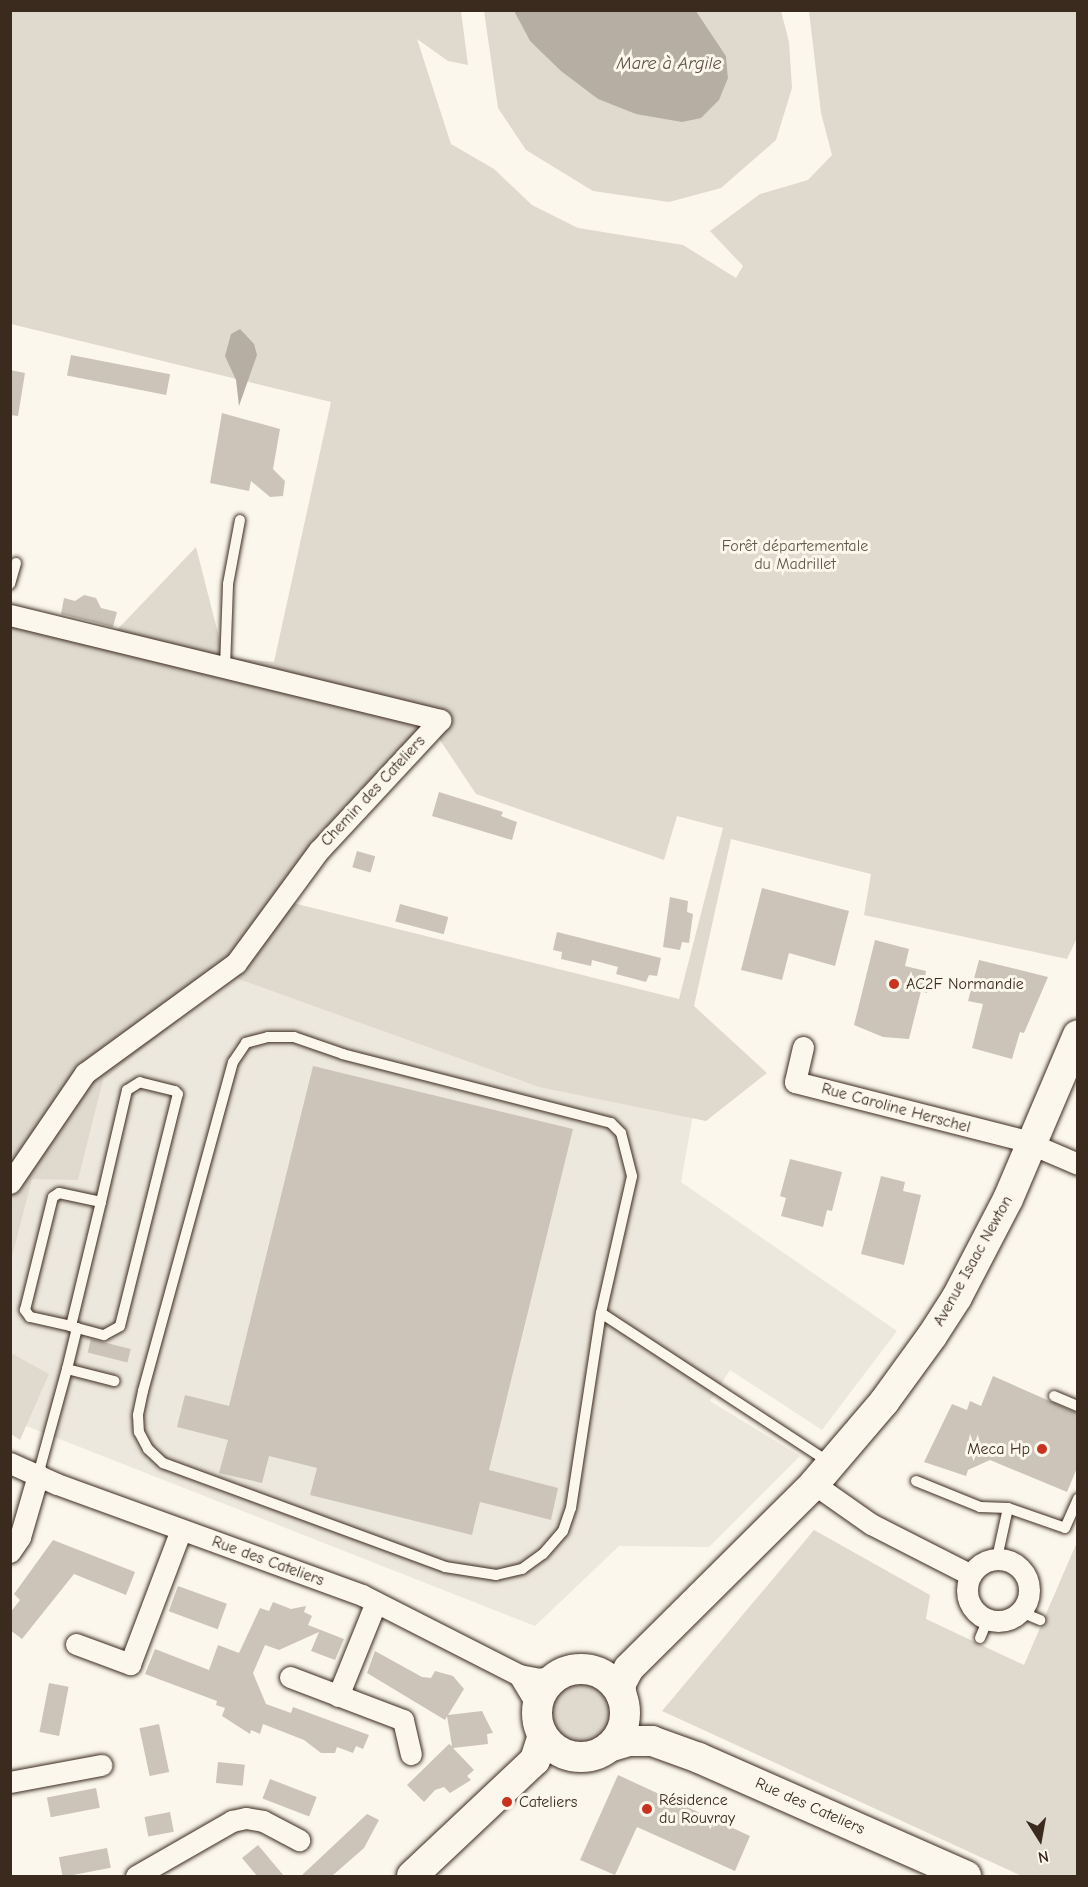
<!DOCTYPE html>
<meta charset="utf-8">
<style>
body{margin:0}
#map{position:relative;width:1088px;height:1887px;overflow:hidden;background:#fbf7ec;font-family:"Comic Neue",sans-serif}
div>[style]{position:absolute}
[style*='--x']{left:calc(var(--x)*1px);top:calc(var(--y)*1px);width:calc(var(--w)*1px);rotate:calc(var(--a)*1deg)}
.built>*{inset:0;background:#ede8dd}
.green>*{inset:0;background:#dfd9ce}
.round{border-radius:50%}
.water>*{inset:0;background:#b6aea2}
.building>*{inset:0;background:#ccc4b9;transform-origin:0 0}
.roads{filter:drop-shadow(0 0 2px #3b2a1e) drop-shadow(0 0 2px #3b2a1e)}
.lane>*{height:10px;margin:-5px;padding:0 5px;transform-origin:5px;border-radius:5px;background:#fbf7ec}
.street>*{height:21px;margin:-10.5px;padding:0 10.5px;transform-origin:10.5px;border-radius:10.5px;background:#fbf7ec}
.street>.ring{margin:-10.5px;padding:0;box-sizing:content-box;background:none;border:21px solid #fbf7ec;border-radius:50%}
.secondary>*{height:30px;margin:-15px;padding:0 15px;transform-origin:15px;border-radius:15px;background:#fbf7ec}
.secondary>.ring{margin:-15px;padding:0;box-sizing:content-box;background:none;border:30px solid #fbf7ec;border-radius:50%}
.dots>*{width:16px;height:16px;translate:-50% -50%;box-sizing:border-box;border:3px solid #fbf7ec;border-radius:50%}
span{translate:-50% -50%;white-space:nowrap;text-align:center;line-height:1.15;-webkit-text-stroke:6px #fbf7ec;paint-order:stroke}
.park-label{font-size:16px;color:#64564a}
.street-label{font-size:16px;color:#3b2a1e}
.poi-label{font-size:16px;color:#3b2a1e}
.left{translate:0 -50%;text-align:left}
.right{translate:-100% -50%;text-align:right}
.water-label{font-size:18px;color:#605246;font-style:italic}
.frame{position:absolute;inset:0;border:12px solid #3b2a1e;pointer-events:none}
.north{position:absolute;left:1010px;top:1809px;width:60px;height:60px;-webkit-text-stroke:4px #fbf7ec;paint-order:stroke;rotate:169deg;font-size:16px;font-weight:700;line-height:24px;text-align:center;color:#3b2a1e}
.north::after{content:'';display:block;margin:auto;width:21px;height:27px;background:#3b2a1e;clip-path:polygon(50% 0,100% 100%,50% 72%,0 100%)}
</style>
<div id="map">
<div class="built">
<div style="clip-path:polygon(234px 975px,694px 1109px,681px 1182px,897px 1331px,822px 1430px,730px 1370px,710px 1401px,800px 1456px,709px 1547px,619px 1546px,535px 1626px,11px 1420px,11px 1234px,25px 1178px,101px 1080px)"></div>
</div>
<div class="green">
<div style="clip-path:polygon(evenodd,11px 11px,461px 11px,468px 65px,448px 61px,417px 39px,451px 144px,494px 169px,532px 205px,578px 228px,683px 245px,736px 278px,743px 266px,710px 231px,760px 194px,808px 180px,832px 155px,821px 113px,809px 11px,1077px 11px,1078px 936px,1067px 959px,864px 915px,871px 874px,731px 839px,694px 1006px,767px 1073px,706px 1121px,539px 1087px,233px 977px,103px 1080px,78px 1180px,32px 1179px,11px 1260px,11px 606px,114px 633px,196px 547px,224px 657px,274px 662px,331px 402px,11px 324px,11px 11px,438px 737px,476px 794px,664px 860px,677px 816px,723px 828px,679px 999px,289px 902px,325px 855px,438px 737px)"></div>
<div style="clip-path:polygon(484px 11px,514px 11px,530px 41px,598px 99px,728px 78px,726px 56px,696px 11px,781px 11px,789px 42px,792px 88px,776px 140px,721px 188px,669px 202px,593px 191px,526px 150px,498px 108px)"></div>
<div style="clip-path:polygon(11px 1353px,49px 1374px,20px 1440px,11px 1434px)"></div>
<div style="clip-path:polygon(814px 1530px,930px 1595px,926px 1619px,1024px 1665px,1077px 1542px,1077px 1876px,1022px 1876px,662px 1711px)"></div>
<div class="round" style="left:551px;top:1682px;width:62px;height:62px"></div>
</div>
<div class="water">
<div style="clip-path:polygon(514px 11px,696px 11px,726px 56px,728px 78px,719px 100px,701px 118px,682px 122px,636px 114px,598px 99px,561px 71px,530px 41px)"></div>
<div style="clip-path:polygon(240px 329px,254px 344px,257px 355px,239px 406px,236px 380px,225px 356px,231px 334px)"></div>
</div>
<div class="building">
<div style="left:71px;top:355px;width:101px;height:21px;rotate:11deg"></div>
<div style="clip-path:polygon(10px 370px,25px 373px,18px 416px,10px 415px)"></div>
<div style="clip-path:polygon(222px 413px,280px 429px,273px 469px,285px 481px,283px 496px,270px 497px,251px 481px,249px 491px,210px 483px)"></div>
<div style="clip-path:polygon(84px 595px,96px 598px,101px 608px,117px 612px,113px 627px,61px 614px,64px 598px,75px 601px)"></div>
<div style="clip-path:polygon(439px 792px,503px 812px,501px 816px,517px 822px,512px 840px,432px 816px)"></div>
<div style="left:357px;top:851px;width:19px;height:17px;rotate:16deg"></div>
<div style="clip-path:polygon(762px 888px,849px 911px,835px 966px,789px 953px,782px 980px,741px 970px)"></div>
<div style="clip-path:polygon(670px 897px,688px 901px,687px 912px,693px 914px,689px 943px,682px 942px,680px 950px,663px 947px)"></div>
<div style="left:400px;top:904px;width:50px;height:18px;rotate:15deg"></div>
<div style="clip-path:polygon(557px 932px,661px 958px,657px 976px,649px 975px,646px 982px,616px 974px,618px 967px,592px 960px,591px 966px,561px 959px,562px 952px,553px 950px)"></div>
<div style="clip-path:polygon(875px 940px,909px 949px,905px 966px,926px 971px,925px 978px,930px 979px,927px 993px,921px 991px,909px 1039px,883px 1037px,854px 1025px)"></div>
<div style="clip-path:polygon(979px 960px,1048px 977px,1024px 1033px,1020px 1032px,1012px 1059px,972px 1048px,983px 1004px,968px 1001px)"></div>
<div style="clip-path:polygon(313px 1066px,573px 1129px,489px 1470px,558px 1488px,551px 1520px,480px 1502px,472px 1535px,310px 1495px,317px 1468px,269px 1456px,262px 1483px,219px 1473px,228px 1440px,177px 1427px,185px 1395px,229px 1406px)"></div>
<div style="clip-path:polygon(790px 1159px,842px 1172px,832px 1211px,827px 1210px,823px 1227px,781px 1216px,786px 1198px,780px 1196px)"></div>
<div style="clip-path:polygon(881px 1176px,905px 1182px,903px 1191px,921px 1195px,904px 1265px,861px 1254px)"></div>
<div style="left:91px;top:1339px;width:41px;height:14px;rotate:14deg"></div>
<div style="clip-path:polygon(993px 1376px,1077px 1413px,1077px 1468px,1067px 1492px,990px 1460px,968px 1470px,966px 1476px,924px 1462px,952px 1404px,967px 1410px,970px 1401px,981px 1406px)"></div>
<div style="clip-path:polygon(53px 1540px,135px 1572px,126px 1595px,74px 1574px,22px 1639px,10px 1630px,10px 1613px,20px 1600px,14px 1594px)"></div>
<div style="left:178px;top:1586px;width:52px;height:27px;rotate:20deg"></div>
<div style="clip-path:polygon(273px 1602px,291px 1609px,306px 1606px,304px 1612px,312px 1616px,308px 1625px,344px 1639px,335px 1660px,311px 1651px,319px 1632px,279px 1650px,265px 1645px,253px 1673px,266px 1704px,291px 1713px,293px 1707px,369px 1735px,363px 1749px,356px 1746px,353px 1753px,337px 1747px,335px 1753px,321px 1753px,304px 1740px,263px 1724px,260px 1734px,251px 1730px,250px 1734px,222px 1716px,225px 1708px,216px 1705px,217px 1701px,145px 1674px,155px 1649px,209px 1670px,218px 1645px,239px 1653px,260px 1608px,269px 1611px)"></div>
<div style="clip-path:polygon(375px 1651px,422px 1677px,431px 1678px,435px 1671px,453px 1676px,464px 1689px,448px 1715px,482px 1711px,493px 1733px,487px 1734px,488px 1744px,453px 1748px,474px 1770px,467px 1776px,471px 1780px,450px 1793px,444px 1787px,435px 1790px,424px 1802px,407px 1785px,449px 1744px,452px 1746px,447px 1716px,445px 1720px,367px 1673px)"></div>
<div style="left:49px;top:1683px;width:20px;height:50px;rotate:11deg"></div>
<div style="left:159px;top:1724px;width:49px;height:20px;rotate:78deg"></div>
<div style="left:218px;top:1762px;width:27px;height:21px;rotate:6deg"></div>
<div style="clip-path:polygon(618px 1775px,750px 1836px,735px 1871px,637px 1827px,615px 1875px,580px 1860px)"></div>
<div style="left:270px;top:1779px;width:50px;height:21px;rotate:21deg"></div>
<div style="left:96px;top:1788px;width:20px;height:50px;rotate:79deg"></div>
<div style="left:170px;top:1812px;width:20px;height:26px;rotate:79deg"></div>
<div style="clip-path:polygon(367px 1814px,379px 1820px,364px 1848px,332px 1876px,301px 1876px)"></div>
<div style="clip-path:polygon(258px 1845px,284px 1876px,257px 1876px,242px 1858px)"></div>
<div style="left:107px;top:1848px;width:20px;height:49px;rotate:79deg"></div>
</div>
<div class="roads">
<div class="lane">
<div style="--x:10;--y:584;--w:22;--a:-74"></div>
<div style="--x:225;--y:667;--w:83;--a:-87.9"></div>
<div style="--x:228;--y:584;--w:65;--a:-79.4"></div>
<div style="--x:601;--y:1313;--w:140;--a:-77.2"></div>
<div style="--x:632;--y:1176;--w:44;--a:-104.3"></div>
<div style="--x:621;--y:1133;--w:14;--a:-135"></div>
<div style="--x:611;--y:1123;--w:277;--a:-165.6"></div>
<div style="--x:343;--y:1054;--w:52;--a:-160.9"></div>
<div style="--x:294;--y:1037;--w:26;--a:180"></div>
<div style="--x:268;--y:1037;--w:23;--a:165"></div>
<div style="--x:246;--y:1043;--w:23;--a:124"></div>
<div style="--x:233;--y:1062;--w:341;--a:105.3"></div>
<div style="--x:143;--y:1391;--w:25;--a:102"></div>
<div style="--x:138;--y:1415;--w:17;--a:87"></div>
<div style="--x:139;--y:1432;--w:19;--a:62"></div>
<div style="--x:148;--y:1449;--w:21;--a:43"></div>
<div style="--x:163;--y:1463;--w:301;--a:20.2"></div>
<div style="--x:445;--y:1567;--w:52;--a:8.9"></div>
<div style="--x:496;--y:1575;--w:27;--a:-13"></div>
<div style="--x:522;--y:1569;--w:26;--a:-36"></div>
<div style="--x:543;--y:1554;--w:30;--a:-49"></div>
<div style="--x:563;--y:1531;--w:24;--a:-71"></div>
<div style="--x:571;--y:1508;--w:197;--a:-81.3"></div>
<div style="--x:601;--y:1313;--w:272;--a:33.2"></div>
<div style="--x:77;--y:1328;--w:28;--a:15"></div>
<div style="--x:104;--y:1335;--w:18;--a:-29"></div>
<div style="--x:120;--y:1326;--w:239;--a:-76"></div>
<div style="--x:178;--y:1094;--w:4;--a:-135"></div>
<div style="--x:175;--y:1091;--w:36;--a:-166"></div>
<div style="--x:140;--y:1082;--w:15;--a:148"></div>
<div style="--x:127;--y:1090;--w:115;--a:103.1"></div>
<div style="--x:67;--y:1369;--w:42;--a:-76.3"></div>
<div style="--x:77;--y:1328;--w:6;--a:-162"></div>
<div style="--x:71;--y:1326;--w:42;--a:-167.6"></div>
<div style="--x:30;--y:1317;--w:9;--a:-126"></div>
<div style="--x:25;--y:1310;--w:116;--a:-76.1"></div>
<div style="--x:53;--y:1197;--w:7;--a:-34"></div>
<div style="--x:59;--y:1193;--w:43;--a:12.1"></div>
<div style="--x:101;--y:1202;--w:128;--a:103.6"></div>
<div style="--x:1054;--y:1396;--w:26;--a:23"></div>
<div style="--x:38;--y:1475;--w:110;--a:-74.7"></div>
<div style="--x:67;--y:1369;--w:49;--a:14.3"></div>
<div style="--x:916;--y:1481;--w:69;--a:22.1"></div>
<div style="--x:980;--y:1507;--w:28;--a:2"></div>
<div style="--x:1008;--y:1508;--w:60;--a:19.3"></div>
<div style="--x:1065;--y:1528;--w:32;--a:-66"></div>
<div style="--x:997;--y:1558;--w:51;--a:-77.6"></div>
<div style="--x:1021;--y:1612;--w:21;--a:23"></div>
<div style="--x:980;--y:1638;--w:21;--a:-67"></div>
</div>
<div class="street">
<div style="--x:10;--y:615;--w:443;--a:13.7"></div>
<div style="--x:440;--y:720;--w:178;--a:132.9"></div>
<div style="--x:319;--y:850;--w:140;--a:126.3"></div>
<div style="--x:236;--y:963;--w:187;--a:143.9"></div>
<div style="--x:85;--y:1073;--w:133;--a:124.3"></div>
<div style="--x:803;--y:1047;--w:36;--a:103"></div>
<div style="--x:795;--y:1082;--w:234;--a:14.3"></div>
<div style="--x:1022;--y:1140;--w:61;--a:23.2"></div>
<div style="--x:10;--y:1463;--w:51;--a:24.1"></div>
<div style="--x:57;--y:1484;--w:325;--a:20"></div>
<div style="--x:362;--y:1595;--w:176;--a:27"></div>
<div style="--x:519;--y:1675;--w:35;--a:59"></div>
<div style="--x:814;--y:1484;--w:70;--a:35.1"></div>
<div style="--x:871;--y:1524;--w:112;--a:27"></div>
<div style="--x:10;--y:1552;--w:18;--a:-56"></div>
<div style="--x:20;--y:1537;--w:65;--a:-73.8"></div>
<div class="ring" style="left:967px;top:1559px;width:41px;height:41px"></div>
<div style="--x:76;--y:1644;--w:58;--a:20.3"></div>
<div style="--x:130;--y:1664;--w:143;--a:-69.2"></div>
<div style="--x:519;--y:1675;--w:20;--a:11"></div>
<div style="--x:539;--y:1679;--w:24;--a:-12"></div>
<div style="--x:290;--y:1677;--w:121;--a:20.8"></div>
<div style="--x:403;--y:1720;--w:35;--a:77"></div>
<div style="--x:338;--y:1696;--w:101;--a:-68"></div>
<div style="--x:10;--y:1782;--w:93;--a:-10.6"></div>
<div style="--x:136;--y:1876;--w:111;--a:-29.8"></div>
<div style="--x:232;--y:1821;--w:14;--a:-12"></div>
<div style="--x:246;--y:1818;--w:17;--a:10"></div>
<div style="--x:263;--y:1821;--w:41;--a:27.8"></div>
</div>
<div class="secondary">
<div class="ring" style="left:537px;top:1669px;width:58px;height:58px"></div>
<div style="--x:622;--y:1697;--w:12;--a:-99"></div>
<div style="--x:620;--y:1685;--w:19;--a:-62"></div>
<div style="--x:629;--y:1668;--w:261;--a:-44.8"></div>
<div style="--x:814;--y:1484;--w:108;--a:-49.5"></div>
<div style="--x:884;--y:1402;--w:82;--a:-54"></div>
<div style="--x:932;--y:1336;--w:46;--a:-57.3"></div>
<div style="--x:957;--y:1297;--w:110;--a:-62.5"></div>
<div style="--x:1008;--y:1199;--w:178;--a:-66.9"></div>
<div style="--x:609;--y:1747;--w:21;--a:-17"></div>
<div style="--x:629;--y:1741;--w:23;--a:0"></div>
<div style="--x:652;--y:1741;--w:50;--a:19.9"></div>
<div style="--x:699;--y:1758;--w:292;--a:23.8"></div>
<div style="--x:412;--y:1876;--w:169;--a:-43.3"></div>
<div style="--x:535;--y:1760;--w:25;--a:-72"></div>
</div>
</div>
<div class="dots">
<div style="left:894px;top:984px;background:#c8321e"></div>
<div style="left:1042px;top:1449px;background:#c8321e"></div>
<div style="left:507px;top:1802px;background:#c8321e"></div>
<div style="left:647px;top:1809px;background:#c8321e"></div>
</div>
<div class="park-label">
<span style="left:795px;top:555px">Forêt départementale<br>du Madrillet</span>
</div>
<div class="street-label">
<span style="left:373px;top:791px;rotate:-47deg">Chemin des Cateliers</span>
<span style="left:896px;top:1108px;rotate:15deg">Rue Caroline Herschel</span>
<span style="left:973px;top:1261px;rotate:-61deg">Avenue Isaac Newton</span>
<span style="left:268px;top:1561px;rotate:20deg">Rue des Cateliers</span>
<span style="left:810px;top:1806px;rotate:24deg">Rue des Cateliers</span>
</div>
<div class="poi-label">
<span class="left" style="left:906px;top:984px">AC2F Normandie</span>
<span class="right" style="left:1030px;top:1449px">Meca Hp</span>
<span class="left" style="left:659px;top:1809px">Résidence<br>du Rouvray</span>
<span class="left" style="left:519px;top:1802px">Cateliers</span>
</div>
<div class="water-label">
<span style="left:669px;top:64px">Mare à Argile</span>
</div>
<div class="frame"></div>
<div class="north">N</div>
</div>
